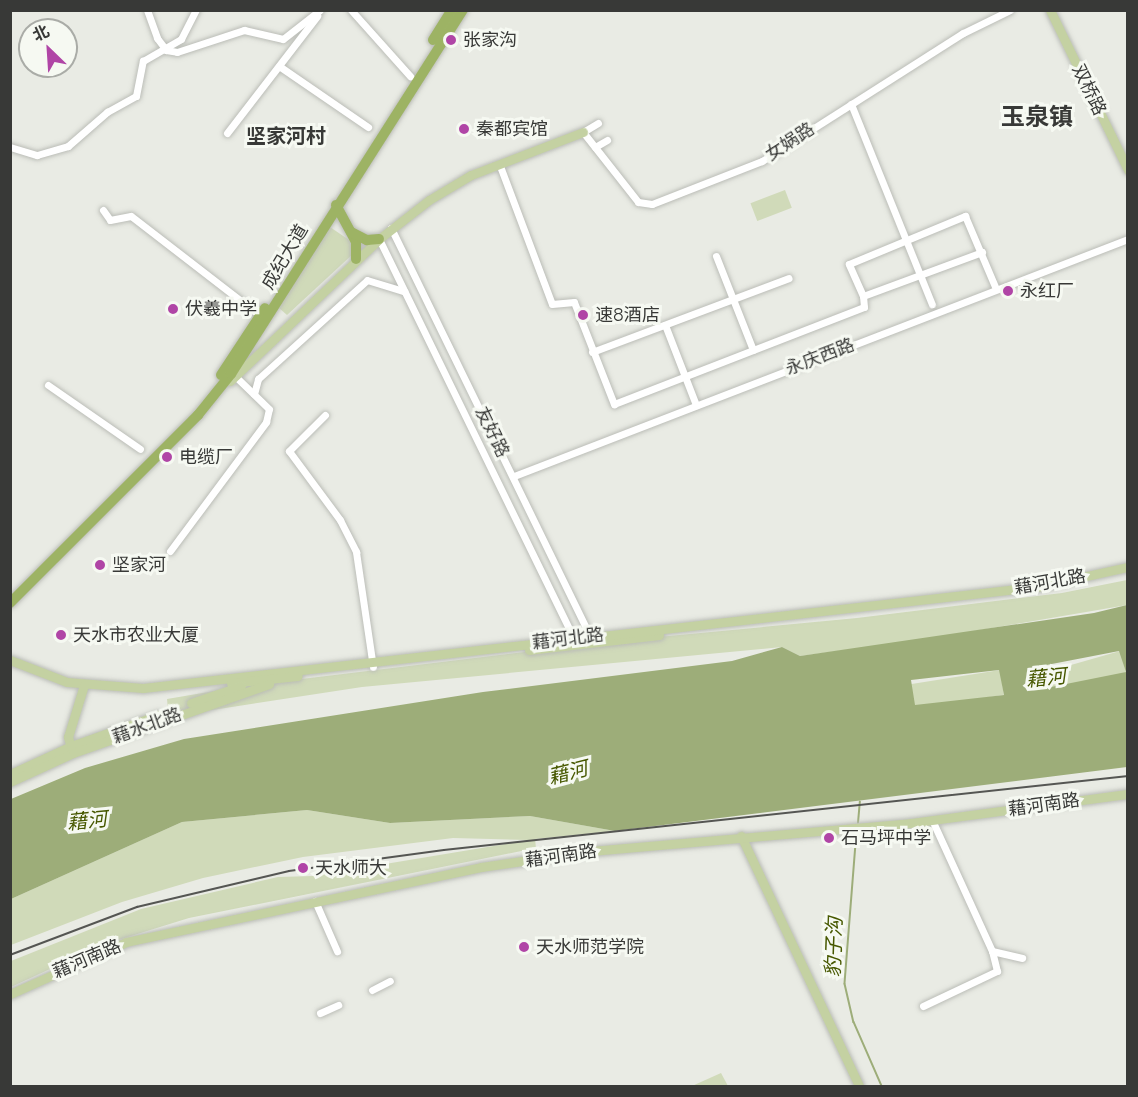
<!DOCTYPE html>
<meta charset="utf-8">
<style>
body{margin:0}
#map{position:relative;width:1138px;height:1097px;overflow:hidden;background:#e9ebe4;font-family:Raleway,"Noto Sans SC",sans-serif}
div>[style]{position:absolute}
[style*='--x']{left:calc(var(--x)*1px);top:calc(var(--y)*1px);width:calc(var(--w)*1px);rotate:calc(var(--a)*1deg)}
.green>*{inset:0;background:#d0dab9;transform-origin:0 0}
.water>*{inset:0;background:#9dad79}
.stream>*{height:1.5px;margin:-0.75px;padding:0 0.75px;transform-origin:0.75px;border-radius:0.75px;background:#9dad79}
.roads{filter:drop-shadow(0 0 2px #bbbdb7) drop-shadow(0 0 2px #bbbdb7)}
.minor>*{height:7px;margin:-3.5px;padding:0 3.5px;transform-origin:3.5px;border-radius:3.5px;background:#fff}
.major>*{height:9px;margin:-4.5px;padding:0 4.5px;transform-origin:4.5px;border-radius:4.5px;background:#c4d1a2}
.highway>*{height:10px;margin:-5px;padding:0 5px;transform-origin:5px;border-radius:5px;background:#9db364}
.tram>*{height:1.5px;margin:-0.75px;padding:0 0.75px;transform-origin:0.75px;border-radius:0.75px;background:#555653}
.dots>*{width:16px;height:16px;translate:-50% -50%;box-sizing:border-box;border:3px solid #f6f9f2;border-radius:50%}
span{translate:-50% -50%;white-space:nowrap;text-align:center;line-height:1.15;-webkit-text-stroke:6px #f6f9f2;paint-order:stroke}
.poi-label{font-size:18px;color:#383937}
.left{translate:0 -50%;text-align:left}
.street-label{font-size:18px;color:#383937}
.neighbourhood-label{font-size:20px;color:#383937;font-weight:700}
.water-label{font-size:20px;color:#475800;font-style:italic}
.district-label{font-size:24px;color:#383937;font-weight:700}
.frame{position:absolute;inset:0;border:12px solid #383937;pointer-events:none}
.north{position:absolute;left:18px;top:18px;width:60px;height:60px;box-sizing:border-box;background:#f6f9f2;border:2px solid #aaaca7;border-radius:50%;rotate:335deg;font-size:16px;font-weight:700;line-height:24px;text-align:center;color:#383937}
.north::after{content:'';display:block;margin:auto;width:21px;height:27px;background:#b045a6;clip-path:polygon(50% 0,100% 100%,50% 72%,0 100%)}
</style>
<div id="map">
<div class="green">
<div style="left:785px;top:190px;width:19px;height:37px;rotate:69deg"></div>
<div style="clip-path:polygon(330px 227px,352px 242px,353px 254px,287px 315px,279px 308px)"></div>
<div style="clip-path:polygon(1127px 580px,1127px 605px,928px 639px,800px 656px,782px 647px,362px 687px,206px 711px,169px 720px,167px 699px,244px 686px,616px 641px,857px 618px,1062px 593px)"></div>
<div style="left:1120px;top:651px;width:22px;height:92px;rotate:74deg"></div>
<div style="left:1000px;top:670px;width:25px;height:91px;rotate:81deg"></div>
<div style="clip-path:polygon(307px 810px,390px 823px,530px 816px,615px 831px,535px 839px,536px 848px,189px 918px,102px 945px,11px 987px,11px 961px,141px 909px,278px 877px,313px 876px,529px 840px,453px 838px,303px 857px,203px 878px,122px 902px,11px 945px,11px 899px,182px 822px)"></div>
<div style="clip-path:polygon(721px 1073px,728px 1086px,692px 1086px)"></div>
</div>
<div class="water">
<div style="clip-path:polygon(evenodd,1127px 605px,1127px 767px,615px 831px,530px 816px,390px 823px,307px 810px,182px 822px,11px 899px,11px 799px,85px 768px,184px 739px,483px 692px,732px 661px,782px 647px,800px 656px,1094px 613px,1127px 605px,1119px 651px,1126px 672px,1036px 690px,1031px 668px,1119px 651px,1127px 605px,999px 670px,1004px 695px,915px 705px,911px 680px,999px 670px)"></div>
</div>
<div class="stream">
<div style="--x:858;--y:823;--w:21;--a:-85"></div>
<div style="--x:857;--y:831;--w:153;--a:94.5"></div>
<div style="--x:845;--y:984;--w:39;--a:77"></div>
<div style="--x:854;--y:1022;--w:70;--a:66.4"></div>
</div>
<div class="roads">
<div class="minor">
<div style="--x:147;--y:10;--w:30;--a:70"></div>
<div style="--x:157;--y:38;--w:15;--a:53"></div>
<div style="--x:166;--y:50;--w:11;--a:10"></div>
<div style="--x:177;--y:52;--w:71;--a:-18.2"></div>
<div style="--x:244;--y:30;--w:40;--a:13"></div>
<div style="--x:283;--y:39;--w:47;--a:-38.1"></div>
<div style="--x:351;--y:10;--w:89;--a:48.2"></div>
<div style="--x:279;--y:66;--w:108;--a:34.4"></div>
<div style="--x:851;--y:104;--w:216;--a:68"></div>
<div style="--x:598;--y:123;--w:17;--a:149"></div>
<div style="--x:583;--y:132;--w:89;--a:51.8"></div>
<div style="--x:638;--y:202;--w:14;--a:8"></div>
<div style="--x:652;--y:204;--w:118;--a:-21.4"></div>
<div style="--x:762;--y:161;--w:238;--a:-32.5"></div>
<div style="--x:963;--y:33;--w:52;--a:-26.1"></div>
<div style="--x:227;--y:133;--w:148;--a:-52.4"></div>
<div style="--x:10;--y:147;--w:28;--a:17"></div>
<div style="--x:37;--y:155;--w:32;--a:-16"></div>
<div style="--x:68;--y:146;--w:52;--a:-41.1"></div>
<div style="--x:107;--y:112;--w:33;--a:-29"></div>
<div style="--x:136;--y:96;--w:36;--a:-79"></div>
<div style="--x:143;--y:61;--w:44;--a:-30.1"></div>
<div style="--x:181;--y:39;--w:33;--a:-63"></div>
<div style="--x:595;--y:147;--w:14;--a:-30"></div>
<div style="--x:500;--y:166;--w:147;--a:69.4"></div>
<div style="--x:552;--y:304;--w:22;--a:-5"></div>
<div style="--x:574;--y:302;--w:110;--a:68.6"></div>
<div style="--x:614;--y:404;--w:268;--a:-21.2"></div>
<div style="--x:864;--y:307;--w:11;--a:-95"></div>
<div style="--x:863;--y:296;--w:127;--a:-20.3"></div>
<div style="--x:103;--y:210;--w:12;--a:55"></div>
<div style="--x:110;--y:220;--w:21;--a:-11"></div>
<div style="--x:131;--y:216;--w:155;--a:37.7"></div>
<div style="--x:391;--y:228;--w:454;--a:64"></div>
<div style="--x:379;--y:239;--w:444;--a:64"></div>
<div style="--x:716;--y:256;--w:101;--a:68.5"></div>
<div style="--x:863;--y:296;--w:35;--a:-114"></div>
<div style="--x:849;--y:264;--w:126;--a:-22.5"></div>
<div style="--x:965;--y:216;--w:79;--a:67"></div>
<div style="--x:665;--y:325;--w:86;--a:68.8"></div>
<div style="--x:592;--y:352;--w:210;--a:-20.6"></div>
<div style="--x:48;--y:385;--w:112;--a:34.8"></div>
<div style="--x:254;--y:394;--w:16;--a:-75"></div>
<div style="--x:258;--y:379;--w:147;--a:-42.2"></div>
<div style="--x:367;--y:280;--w:39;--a:17"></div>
<div style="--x:325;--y:415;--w:51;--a:135"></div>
<div style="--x:289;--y:451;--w:86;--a:53.5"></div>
<div style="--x:340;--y:520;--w:36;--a:63"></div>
<div style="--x:356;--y:552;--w:116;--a:81.6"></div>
<div style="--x:514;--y:476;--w:658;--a:-21.11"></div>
<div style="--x:170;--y:551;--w:161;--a:-53.3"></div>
<div style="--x:266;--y:422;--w:13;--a:-77"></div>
<div style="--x:269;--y:409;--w:47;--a:-135.9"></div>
<div style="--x:315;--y:901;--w:55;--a:66.3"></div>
<div style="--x:992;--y:951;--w:31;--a:13"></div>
<div style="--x:372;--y:990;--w:20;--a:-27"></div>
<div style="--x:923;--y:1006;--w:82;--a:-25.3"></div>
<div style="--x:997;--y:971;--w:21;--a:-104"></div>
<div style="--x:992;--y:951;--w:144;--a:-114.6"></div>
<div style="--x:320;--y:1013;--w:20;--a:-24"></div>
</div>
<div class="major">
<div style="--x:1050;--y:10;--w:178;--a:64"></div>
<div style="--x:230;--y:381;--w:206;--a:-43.6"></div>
<div style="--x:379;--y:239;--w:63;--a:-38"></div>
<div style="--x:429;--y:200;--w:49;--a:-30.8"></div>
<div style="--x:471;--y:175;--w:120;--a:-21"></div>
<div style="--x:529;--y:650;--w:131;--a:-6.6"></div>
<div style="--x:10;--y:660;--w:61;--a:21.1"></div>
<div style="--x:67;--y:682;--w:76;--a:4.5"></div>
<div style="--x:143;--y:688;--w:905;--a:-6.47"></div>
<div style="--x:1042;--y:586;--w:88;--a:-12.5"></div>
<div style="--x:231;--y:683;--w:67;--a:-6"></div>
<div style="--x:191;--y:703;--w:53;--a:-18.8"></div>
<div style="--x:72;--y:751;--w:15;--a:-106"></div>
<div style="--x:68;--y:737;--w:54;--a:-72.9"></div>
<div style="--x:10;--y:774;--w:67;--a:-24.7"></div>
<div style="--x:71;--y:746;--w:93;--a:-19.4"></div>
<div style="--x:10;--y:782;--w:69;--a:-24.7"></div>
<div style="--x:73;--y:753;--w:208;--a:-19.4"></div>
<div style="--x:741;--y:836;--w:276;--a:64.7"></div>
<div style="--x:10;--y:994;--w:127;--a:-24.1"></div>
<div style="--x:126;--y:942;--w:363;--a:-11.9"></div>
<div style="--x:481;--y:867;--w:111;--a:-8.3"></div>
<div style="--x:591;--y:851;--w:320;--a:-5"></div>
<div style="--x:910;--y:823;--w:220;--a:-7.6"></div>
</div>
<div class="highway">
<div style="--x:433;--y:40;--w:36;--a:-58"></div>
<div style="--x:336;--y:205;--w:42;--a:61.6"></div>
<div style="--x:356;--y:242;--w:17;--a:90"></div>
<div style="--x:351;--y:232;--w:18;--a:27"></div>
<div style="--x:367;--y:240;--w:12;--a:-5"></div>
<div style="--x:221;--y:375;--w:80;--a:-56.7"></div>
<div style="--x:10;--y:603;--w:266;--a:-45"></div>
<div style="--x:198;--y:415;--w:53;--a:-51.2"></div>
<div style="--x:231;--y:374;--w:432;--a:-57.5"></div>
</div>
</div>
<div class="tram">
<div style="--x:10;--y:955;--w:136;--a:-20.7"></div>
<div style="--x:137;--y:907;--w:156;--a:-13.3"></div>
<div style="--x:289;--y:871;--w:156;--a:-7.7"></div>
<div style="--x:444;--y:850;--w:688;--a:-6.17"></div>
</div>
<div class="dots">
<div style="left:451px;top:40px;background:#b045a6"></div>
<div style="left:464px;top:129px;background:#b045a6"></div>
<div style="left:1008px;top:291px;background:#b045a6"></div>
<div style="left:173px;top:309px;background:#b045a6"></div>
<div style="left:583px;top:315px;background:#b045a6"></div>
<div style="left:167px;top:457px;background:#b045a6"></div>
<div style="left:100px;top:565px;background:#b045a6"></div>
<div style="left:61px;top:635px;background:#b045a6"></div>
<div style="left:829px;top:838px;background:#b045a6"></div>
<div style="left:303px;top:868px;background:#b045a6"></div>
<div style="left:524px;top:947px;background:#b045a6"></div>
</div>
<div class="poi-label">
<span class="left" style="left:463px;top:40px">张家沟</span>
<span class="left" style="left:476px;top:129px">秦都宾馆</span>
<span class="left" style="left:1020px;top:291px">永红厂</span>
<span class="left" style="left:185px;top:309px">伏羲中学</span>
<span class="left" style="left:595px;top:315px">速8酒店</span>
<span class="left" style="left:179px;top:457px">电缆厂</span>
<span class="left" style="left:112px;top:565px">坚家河</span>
<span class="left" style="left:73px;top:635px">天水市农业大厦</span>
<span class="left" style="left:841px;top:838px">石马坪中学</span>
<span class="left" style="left:315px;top:868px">天水师大</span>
<span class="left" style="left:536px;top:947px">天水师范学院</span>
</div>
<div class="street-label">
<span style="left:1089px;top:90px;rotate:64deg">双桥路</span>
<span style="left:790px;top:142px;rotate:-33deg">女娲路</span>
<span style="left:285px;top:257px;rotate:-59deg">成纪大道</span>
<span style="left:820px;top:357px;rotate:-21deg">永庆西路</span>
<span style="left:492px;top:432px;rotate:64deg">友好路</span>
<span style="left:1050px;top:582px;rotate:-10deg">藉河北路</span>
<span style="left:568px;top:639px;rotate:-7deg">藉河北路</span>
<span style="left:147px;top:726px;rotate:-20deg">藉水北路</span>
<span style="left:1044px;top:805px;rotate:-8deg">藉河南路</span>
<span style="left:561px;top:856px;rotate:-8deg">藉河南路</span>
<span style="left:87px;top:959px;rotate:-23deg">藉河南路</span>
</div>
<div class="neighbourhood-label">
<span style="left:286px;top:136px">坚家河村</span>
</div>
<div class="water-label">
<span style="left:1046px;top:678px;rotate:-6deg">藉河</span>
<span style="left:568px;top:773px;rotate:-14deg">藉河</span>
<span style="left:87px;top:821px;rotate:-6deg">藉河</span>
<span style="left:834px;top:947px;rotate:-88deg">豹子沟</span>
</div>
<div class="district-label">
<span style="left:1037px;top:117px">玉泉镇</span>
</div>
<div class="frame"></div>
<div class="north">北</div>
</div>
